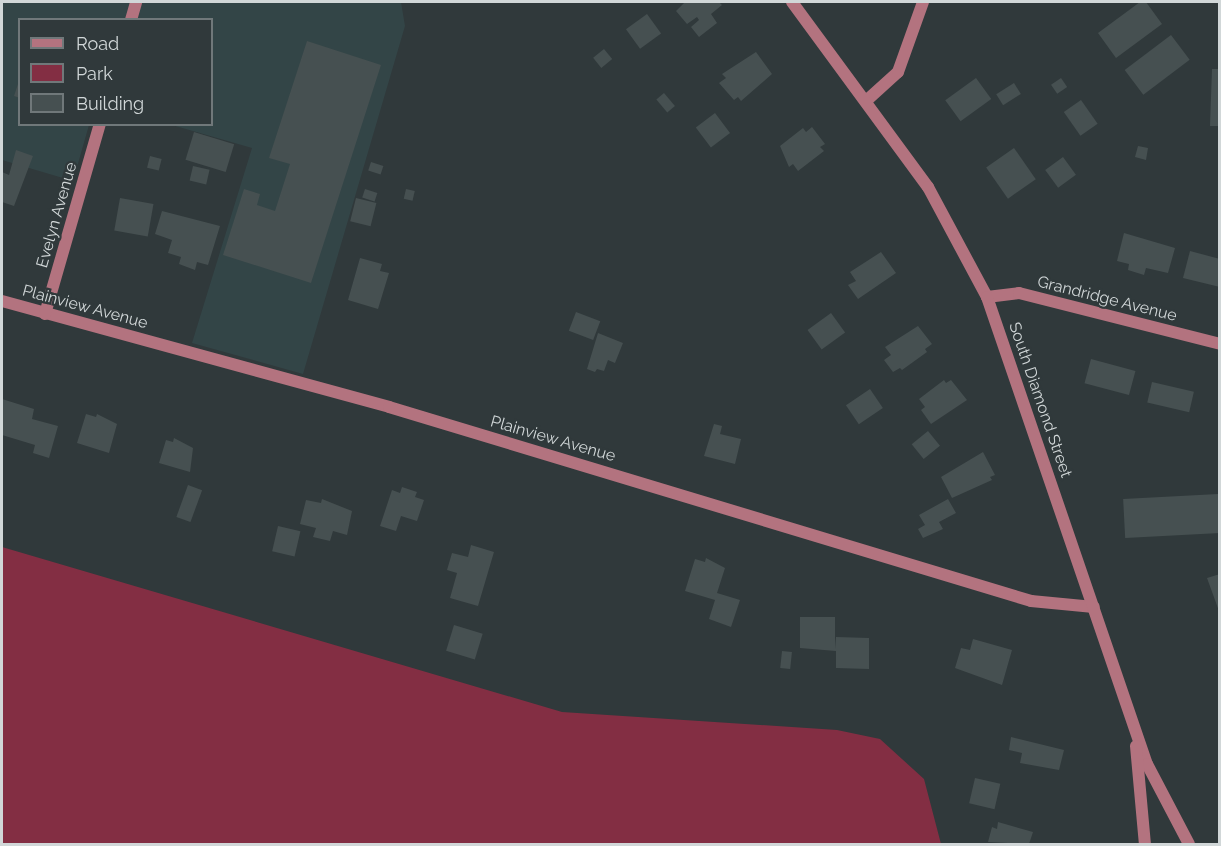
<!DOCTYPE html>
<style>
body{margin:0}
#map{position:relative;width:1221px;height:846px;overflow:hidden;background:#30393b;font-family:Raleway,sans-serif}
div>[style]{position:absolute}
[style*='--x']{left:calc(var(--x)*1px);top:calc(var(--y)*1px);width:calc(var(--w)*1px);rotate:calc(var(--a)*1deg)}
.built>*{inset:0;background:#334547}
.green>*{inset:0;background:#832e43}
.building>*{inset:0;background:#465051;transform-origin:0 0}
.minor>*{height:12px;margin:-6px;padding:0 6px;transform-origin:6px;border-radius:6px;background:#b3737f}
.tertiary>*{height:12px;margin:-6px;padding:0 6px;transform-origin:6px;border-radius:6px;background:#b3737f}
span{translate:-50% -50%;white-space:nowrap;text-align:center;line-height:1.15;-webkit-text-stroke:4.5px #30393b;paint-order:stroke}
.street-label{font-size:16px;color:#d1d7d8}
.frame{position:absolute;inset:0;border:3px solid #d1d7d8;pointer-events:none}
.legend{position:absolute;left:18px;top:18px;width:195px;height:108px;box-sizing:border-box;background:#30393b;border:2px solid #70787a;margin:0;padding:8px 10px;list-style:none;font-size:18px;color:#d1d7d8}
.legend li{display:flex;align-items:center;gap:12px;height:30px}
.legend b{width:30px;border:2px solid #70787a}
</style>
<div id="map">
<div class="built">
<div style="clip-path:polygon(2px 2px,401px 2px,405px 26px,303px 374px,192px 343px,252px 148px,172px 125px,212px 124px,212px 20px,20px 20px,20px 124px,89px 125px,73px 181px,2px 160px)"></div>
</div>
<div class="green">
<div style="clip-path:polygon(2px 547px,562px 712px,837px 730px,880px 739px,924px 779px,941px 844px,2px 844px)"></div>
</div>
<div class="building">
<div style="clip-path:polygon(685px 2px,719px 2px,722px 5px,711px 14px,717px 23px,699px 37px,691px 27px,699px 20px,697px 17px,687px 24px,676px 11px)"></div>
<div style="clip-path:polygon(1140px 2px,1146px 2px,1162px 24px,1116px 58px,1098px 33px)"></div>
<div style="left:647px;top:14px;width:24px;height:26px;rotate:54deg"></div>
<div style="left:1171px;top:35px;width:31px;height:58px;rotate:53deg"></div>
<div style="clip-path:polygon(307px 41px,381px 65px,311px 283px,223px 255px,244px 189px,260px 194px,257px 205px,275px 211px,290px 164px,269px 158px)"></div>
<div style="left:604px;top:49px;width:13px;height:14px;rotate:51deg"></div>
<div style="clip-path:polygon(756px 52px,772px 74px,741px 101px,738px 97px,734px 100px,719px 83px,726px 78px,722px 74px)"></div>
<div style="clip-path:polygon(1212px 69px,1220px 69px,1220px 126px,1210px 126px)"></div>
<div style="left:976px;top:78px;width:26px;height:38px;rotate:54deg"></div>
<div style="left:1061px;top:78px;width:11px;height:12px;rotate:56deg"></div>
<div style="clip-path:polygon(19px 81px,20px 81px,20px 98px,14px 96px)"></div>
<div style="left:1014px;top:83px;width:13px;height:21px;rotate:58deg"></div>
<div style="left:664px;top:93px;width:17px;height:10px;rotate:50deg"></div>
<div style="left:1081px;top:100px;width:29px;height:21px;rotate:55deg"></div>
<div style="left:715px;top:113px;width:25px;height:24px;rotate:53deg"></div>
<div style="clip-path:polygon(812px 127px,825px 144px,820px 147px,824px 151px,798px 171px,793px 164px,789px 167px,780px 146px,803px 128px,806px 132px)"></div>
<div style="left:194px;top:132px;width:42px;height:29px;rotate:17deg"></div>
<div style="clip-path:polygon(1138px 146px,1148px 148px,1146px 160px,1135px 157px)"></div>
<div style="left:1014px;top:148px;width:38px;height:34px;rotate:55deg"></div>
<div style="clip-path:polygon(16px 150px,33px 156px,14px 206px,2px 202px,2px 172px,9px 175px)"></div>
<div style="left:150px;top:156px;width:12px;height:12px;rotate:14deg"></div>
<div style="left:1063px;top:157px;width:22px;height:22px;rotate:54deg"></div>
<div style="left:371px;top:162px;width:13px;height:9px;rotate:18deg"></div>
<div style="left:193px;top:166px;width:17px;height:15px;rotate:13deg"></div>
<div style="left:365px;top:189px;width:13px;height:9px;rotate:18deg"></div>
<div style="left:406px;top:189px;width:9px;height:10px;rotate:13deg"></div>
<div style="left:120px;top:198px;width:34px;height:33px;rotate:10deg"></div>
<div style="left:356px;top:198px;width:21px;height:24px;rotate:14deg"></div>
<div style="clip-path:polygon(162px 211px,220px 226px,208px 265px,197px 262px,195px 270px,179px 264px,181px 257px,168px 253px,172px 240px,155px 234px)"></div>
<div style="clip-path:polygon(1124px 233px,1175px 248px,1168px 273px,1146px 268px,1144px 275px,1128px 270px,1129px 264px,1117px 261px)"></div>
<div style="clip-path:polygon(1190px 251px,1220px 259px,1220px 287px,1183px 278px)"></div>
<div style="clip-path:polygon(881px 252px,896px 273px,858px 299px,848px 285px,856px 281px,850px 272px)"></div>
<div style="clip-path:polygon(360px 258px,382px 264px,380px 271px,389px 273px,378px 309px,348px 300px)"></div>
<div style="left:576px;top:312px;width:26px;height:20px;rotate:21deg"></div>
<div style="left:831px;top:313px;width:24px;height:29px;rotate:54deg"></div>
<div style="clip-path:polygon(918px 326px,932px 344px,925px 349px,927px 352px,902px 370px,900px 368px,893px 372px,884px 360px,891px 355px,885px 347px)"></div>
<div style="clip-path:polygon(598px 333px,623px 343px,615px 363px,608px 360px,604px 371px,597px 369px,595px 372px,587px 369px)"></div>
<div style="left:1091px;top:359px;width:46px;height:25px;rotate:15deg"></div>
<div style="clip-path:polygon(944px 380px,946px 383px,951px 380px,967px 400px,931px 424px,921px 410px,925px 407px,919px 399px)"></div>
<div style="left:1152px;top:382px;width:43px;height:21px;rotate:13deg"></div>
<div style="left:870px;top:389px;width:23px;height:29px;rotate:56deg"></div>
<div style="clip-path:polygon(2px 399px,34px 409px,32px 419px,58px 426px,49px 458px,33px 453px,35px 445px,2px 435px)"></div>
<div style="clip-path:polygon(86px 414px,96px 417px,97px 414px,117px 424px,109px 453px,77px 443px)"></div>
<div style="clip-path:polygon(714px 424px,722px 426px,720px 434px,741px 439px,735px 464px,704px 456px)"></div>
<div style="left:928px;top:431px;width:19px;height:21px;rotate:51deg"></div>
<div style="clip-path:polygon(174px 438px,193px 448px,190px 472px,159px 463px,166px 440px,173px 442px)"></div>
<div style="clip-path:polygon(983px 452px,995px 475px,990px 477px,992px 480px,952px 498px,941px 477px)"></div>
<div style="left:188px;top:485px;width:15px;height:34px;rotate:20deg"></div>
<div style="clip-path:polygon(402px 487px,417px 492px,415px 497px,424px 500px,417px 521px,401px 516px,396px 531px,380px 526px,392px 490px,400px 493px)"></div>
<div style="left:1218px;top:494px;width:39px;height:95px;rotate:87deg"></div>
<div style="clip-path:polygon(322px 499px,352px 511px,347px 535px,333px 531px,330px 541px,313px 537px,316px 528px,300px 524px,306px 500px,321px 503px)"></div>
<div style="clip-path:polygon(948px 499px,956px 513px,939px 522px,943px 529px,923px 538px,918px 529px,925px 525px,919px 515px)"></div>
<div style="left:278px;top:526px;width:23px;height:26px;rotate:13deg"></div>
<div style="clip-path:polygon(471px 545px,494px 552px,478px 606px,450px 598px,457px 573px,447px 570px,452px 553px,468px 557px)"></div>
<div style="clip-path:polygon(706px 558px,725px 568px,717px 593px,740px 600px,731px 627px,709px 619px,715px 600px,685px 591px,695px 559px,705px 562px)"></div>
<div style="clip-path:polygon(1220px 574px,1220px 611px,1219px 611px,1207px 578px)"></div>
<div style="clip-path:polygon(800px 617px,835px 617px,835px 649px,836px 637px,869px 638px,869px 669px,836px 668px,836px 651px,800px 648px)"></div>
<div style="left:454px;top:625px;width:30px;height:27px;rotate:17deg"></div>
<div style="clip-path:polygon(973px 639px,1012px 650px,1002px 685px,955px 668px,961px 648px,970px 650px)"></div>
<div style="left:782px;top:651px;width:10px;height:17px;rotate:6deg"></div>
<div style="clip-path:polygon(1011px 737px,1064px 750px,1059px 770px,1020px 763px,1022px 753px,1009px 750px)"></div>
<div style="left:975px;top:778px;width:26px;height:26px;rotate:13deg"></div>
<div style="clip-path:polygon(998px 822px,1033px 832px,1029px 844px,988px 842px,992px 827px,997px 829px)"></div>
</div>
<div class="minor">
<div style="--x:131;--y:20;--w:19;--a:-74"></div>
<div style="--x:866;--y:101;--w:43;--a:-42.2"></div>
<div style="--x:898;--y:72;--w:74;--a:-70.3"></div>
<div style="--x:987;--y:297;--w:32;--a:-7"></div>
<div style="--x:1019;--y:293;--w:207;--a:14.2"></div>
<div style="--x:2;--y:301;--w:401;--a:15.3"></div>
<div style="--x:389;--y:407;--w:671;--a:16.81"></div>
<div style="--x:1031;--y:601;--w:63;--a:5.4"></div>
<div style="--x:45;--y:314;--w:198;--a:-73.9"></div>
</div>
<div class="tertiary">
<div style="--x:792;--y:2;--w:230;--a:53.7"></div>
<div style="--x:928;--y:187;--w:125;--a:61.8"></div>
<div style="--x:987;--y:297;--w:494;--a:71.1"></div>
<div style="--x:1147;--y:764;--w:90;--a:62.3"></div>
<div style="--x:1136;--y:746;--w:98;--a:84.8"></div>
</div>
<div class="street-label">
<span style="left:57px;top:215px;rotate:-74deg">Evelyn Avenue</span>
<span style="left:1107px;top:299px;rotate:14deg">Grandridge Avenue</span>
<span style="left:85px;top:307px;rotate:15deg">Plainview Avenue</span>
<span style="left:1040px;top:400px;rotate:71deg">South Diamond Street</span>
<span style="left:553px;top:439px;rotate:16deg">Plainview Avenue</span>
</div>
<div class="frame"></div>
<ul class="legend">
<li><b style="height:8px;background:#b3737f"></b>Road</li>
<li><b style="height:16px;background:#832e43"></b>Park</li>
<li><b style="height:16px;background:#465051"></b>Building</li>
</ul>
</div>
